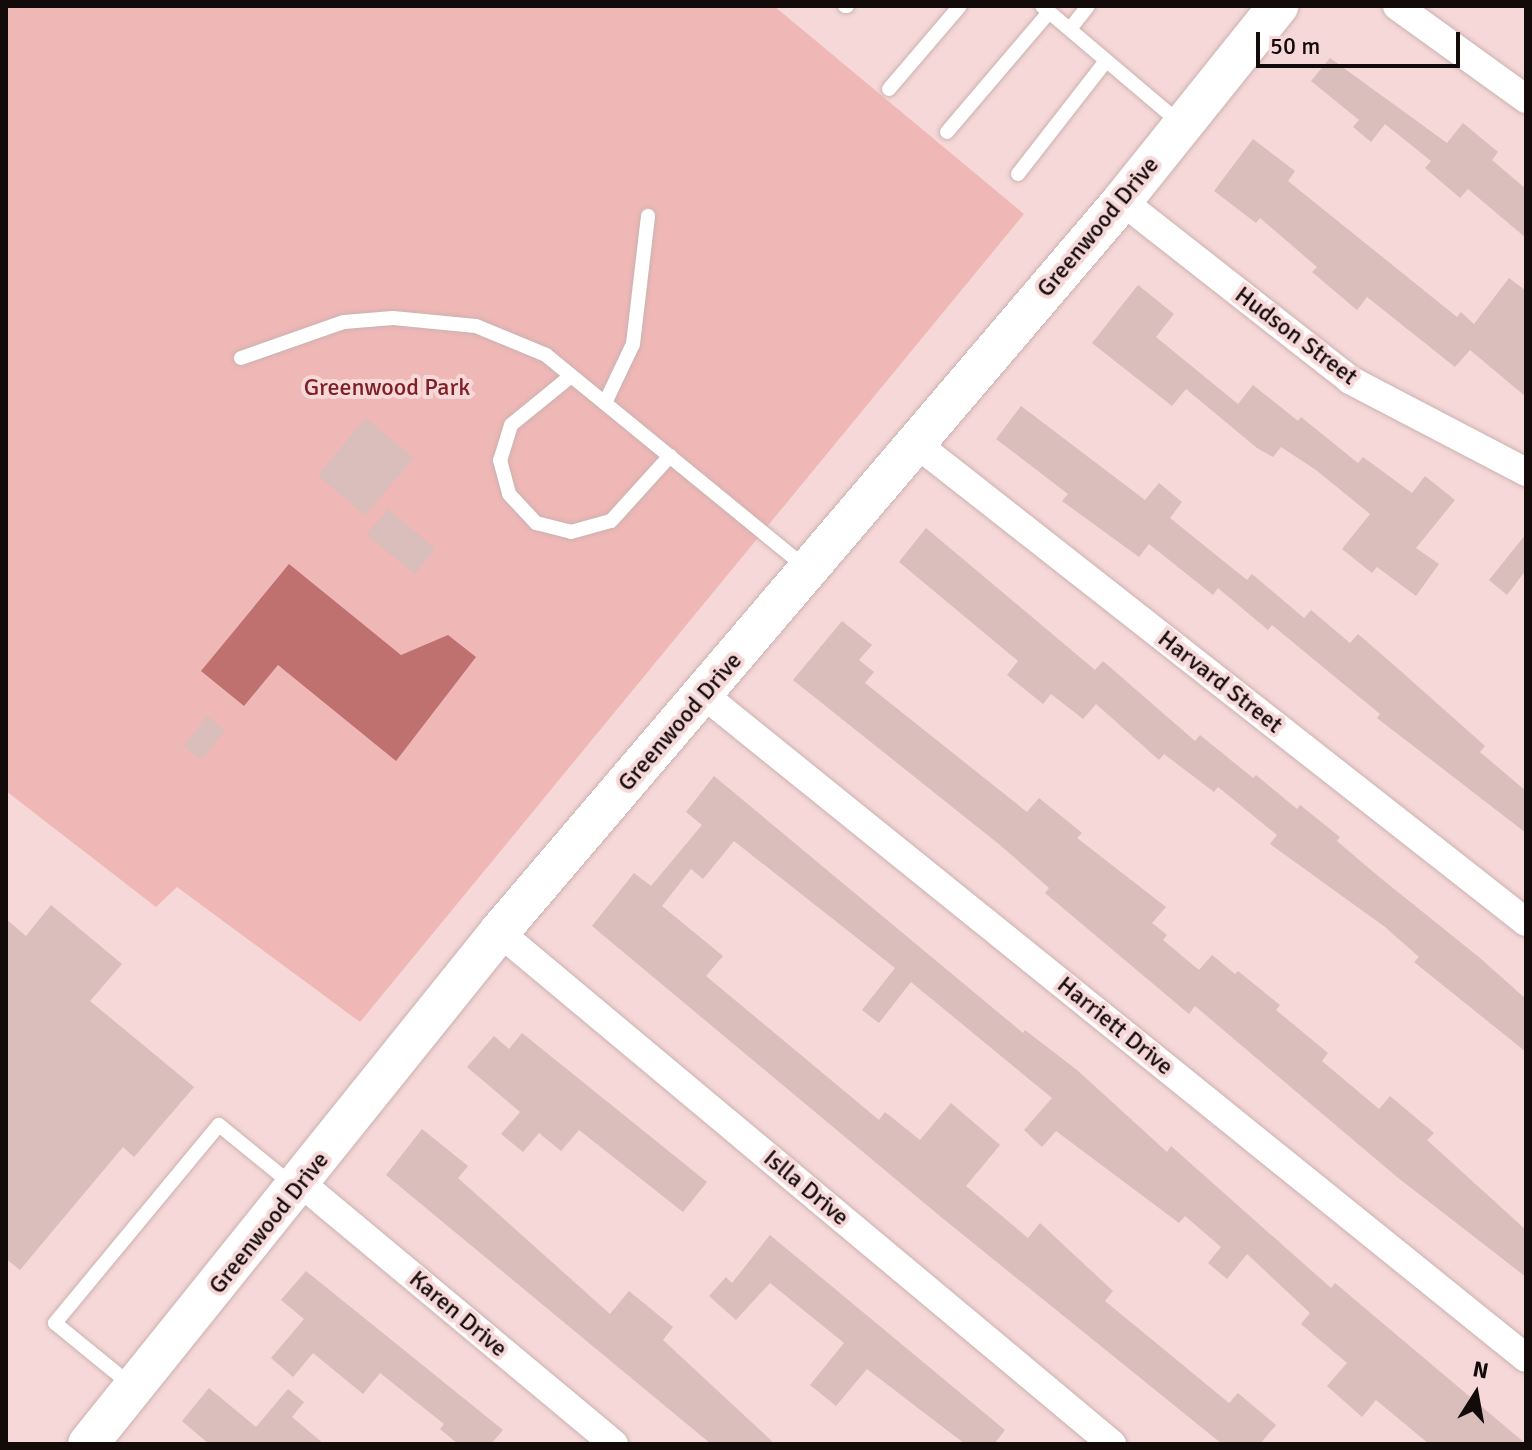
<!DOCTYPE html>
<style>
body{margin:0}
#map{position:relative;width:1532px;height:1450px;overflow:hidden;background:#f5d8d7;font-family:Signika,sans-serif}
div>[style]{position:absolute}
[style*='--x']{left:calc(var(--x)*1px);top:calc(var(--y)*1px);width:calc(var(--w)*1px);rotate:calc(var(--a)*1deg)}
.green>*{inset:0;background:#efb8b6}
.water>*{inset:0;background:#be716f}
.building>*{inset:0;background:#d9bebc;transform-origin:0 0}
.roads{filter:drop-shadow(0 0 2px #ccb1b0) drop-shadow(0 0 2px #ccb1b0)}
.lane>*{height:14px;margin:-7px;padding:0 7px;transform-origin:7px;border-radius:7px;background:#fff}
.street>*{height:28px;margin:-14px;padding:0 14px;transform-origin:14px;border-radius:14px;background:#fff}
.secondary>*{height:40px;margin:-20px;padding:0 20px;transform-origin:20px;border-radius:20px;background:#fff}
span{translate:-50% -50%;white-space:nowrap;text-align:center;line-height:1.15;-webkit-text-stroke:8px #f5d8d7;paint-order:stroke}
.street-label{font-size:24px;color:#130a0a}
.park-label{font-size:24px;color:#7f2027}
.frame{position:absolute;inset:0;border:8px solid #130a0a;pointer-events:none}
.north{position:absolute;left:1436px;top:1354px;width:80px;height:80px;-webkit-text-stroke:6px #f5d8d7;paint-order:stroke;rotate:11deg;font-size:22px;font-weight:700;line-height:32px;text-align:center;color:#130a0a}
.north::after{content:'';display:block;margin:auto;width:28px;height:36px;background:#130a0a;clip-path:polygon(50% 0,100% 100%,50% 72%,0 100%)}
.scale{position:absolute;left:1256px;top:32px;width:204px;height:36px;box-sizing:border-box;border:4px solid #130a0a;border-top:0;padding-left:10px;font-size:24px;line-height:28px;white-space:nowrap;color:#130a0a;-webkit-text-stroke:6px #f5d8d7;paint-order:stroke}
</style>
<div id="map">
<div class="green">
<div style="clip-path:polygon(6px 6px,774px 6px,1024px 214px,360px 1022px,177px 887px,156px 907px,6px 791px)"></div>
</div>
<div class="water">
<div style="clip-path:polygon(289px 564px,401px 655px,448px 635px,476px 657px,396px 761px,278px 665px,244px 706px,201px 671px)"></div>
</div>
<div class="building">
<div style="clip-path:polygon(1330px 58px,1447px 143px,1463px 123px,1498px 152px,1492px 160px,1526px 189px,1526px 238px,1468px 189px,1460px 198px,1425px 168px,1431px 161px,1385px 124px,1371px 142px,1353px 127px,1359px 120px,1311px 81px)"></div>
<div style="clip-path:polygon(1253px 139px,1295px 171px,1288px 181px,1457px 317px,1461px 312px,1474px 324px,1509px 278px,1526px 291px,1526px 397px,1470px 350px,1455px 367px,1367px 297px,1357px 310px,1312px 272px,1317px 267px,1260px 218px,1256px 223px,1214px 191px)"></div>
<div style="clip-path:polygon(1138px 285px,1174px 314px,1156px 337px,1238px 404px,1253px 385px,1298px 421px,1301px 417px,1358px 463px,1363px 457px,1412px 493px,1425px 476px,1455px 500px,1416px 548px,1439px 564px,1416px 596px,1377px 567px,1372px 573px,1342px 549px,1370px 514px,1316px 470px,1281px 447px,1273px 457px,1257px 448px,1186px 389px,1172px 406px,1092px 343px)"></div>
<div style="clip-path:polygon(1021px 406px,1145px 500px,1159px 483px,1182px 502px,1170px 518px,1247px 580px,1252px 574px,1304px 618px,1311px 610px,1350px 643px,1358px 634px,1395px 666px,1485px 746px,1480px 752px,1526px 791px,1526px 833px,1377px 718px,1380px 714px,1272px 625px,1268px 630px,1218px 588px,1213px 595px,1149px 544px,1139px 557px,1062px 501px,1068px 494px,996px 439px)"></div>
<div style="left:366px;top:418px;width:62px;height:75px;rotate:40deg"></div>
<div style="left:388px;top:509px;width:62px;height:33px;rotate:40deg"></div>
<div style="clip-path:polygon(926px 528px,1095px 670px,1103px 661px,1195px 741px,1200px 735px,1253px 778px,1256px 775px,1297px 809px,1300px 805px,1340px 837px,1337px 841px,1378px 876px,1480px 958px,1526px 999px,1526px 1052px,1414px 962px,1419px 957px,1385px 927px,1270px 844px,1277px 835px,1218px 787px,1214px 792px,1164px 754px,1159px 760px,1096px 704px,1083px 719px,1051px 694px,1043px 704px,1007px 675px,1018px 661px,899px 562px)"></div>
<div style="clip-path:polygon(1526px 534px,1526px 570px,1507px 595px,1489px 580px)"></div>
<div style="clip-path:polygon(842px 621px,872px 645px,859px 660px,874px 672px,865px 683px,1027px 812px,1039px 798px,1082px 833px,1077px 838px,1166px 907px,1152px 923px,1167px 935px,1163px 940px,1199px 970px,1212px 955px,1235px 974px,1238px 971px,1280px 1005px,1276px 1010px,1328px 1053px,1322px 1061px,1379px 1109px,1390px 1096px,1434px 1133px,1427px 1140px,1526px 1230px,1526px 1277px,1397px 1177px,1195px 1006px,1189px 1014px,1045px 893px,1049px 888px,1000px 845px,793px 680px)"></div>
<div style="left:207px;top:716px;width:23px;height:38px;rotate:38deg"></div>
<div style="clip-path:polygon(714px 776px,1023px 1033px,1025px 1030px,1077px 1070px,1167px 1152px,1171px 1146px,1331px 1288px,1335px 1283px,1526px 1444px,1429px 1444px,1376px 1400px,1362px 1417px,1327px 1386px,1347px 1363px,1301px 1324px,1310px 1313px,1247px 1254px,1227px 1279px,1208px 1263px,1221px 1247px,1185px 1216px,1179px 1223px,1056px 1131px,1042px 1147px,1024px 1130px,1052px 1098px,911px 982px,879px 1023px,862px 1010px,895px 968px,734px 841px,703px 879px,691px 869px,662px 906px,723px 956px,706px 976px,879px 1120px,885px 1112px,920px 1140px,951px 1103px,1000px 1145px,966px 1186px,1028px 1238px,1040px 1223px,1113px 1291px,1105px 1301px,1229px 1403px,1238px 1393px,1276px 1425px,1260px 1444px,1222px 1444px,941px 1217px,592px 926px,634px 873px,651px 886px,702px 825px,686px 812px)"></div>
<div style="clip-path:polygon(51px 905px,122px 964px,90px 1001px,194px 1087px,134px 1157px,123px 1147px,20px 1270px,6px 1259px,6px 919px,26px 936px)"></div>
<div style="clip-path:polygon(522px 1033px,707px 1182px,683px 1212px,579px 1130px,561px 1151px,539px 1133px,523px 1152px,501px 1134px,520px 1112px,467px 1067px,494px 1036px,509px 1049px)"></div>
<div style="clip-path:polygon(422px 1129px,468px 1166px,458px 1178px,610px 1314px,629px 1291px,673px 1327px,663px 1340px,775px 1444px,711px 1444px,386px 1175px)"></div>
<div style="clip-path:polygon(770px 1235px,1005px 1430px,994px 1444px,965px 1444px,867px 1369px,836px 1406px,810px 1385px,844px 1343px,770px 1283px,736px 1320px,709px 1296px,726px 1277px,732px 1283px)"></div>
<div style="clip-path:polygon(306px 1271px,503px 1430px,491px 1444px,458px 1444px,440px 1429px,444px 1424px,380px 1373px,363px 1394px,313px 1353px,293px 1377px,271px 1358px,304px 1319px,281px 1300px)"></div>
<div style="clip-path:polygon(209px 1388px,256px 1427px,288px 1389px,304px 1402px,292px 1417px,324px 1444px,209px 1444px,182px 1421px)"></div>
</div>
<div class="roads">
<div class="lane">
<div style="--x:845;--y:6;--w:2;--a:0"></div>
<div style="--x:1042;--y:6;--w:180;--a:40.3"></div>
<div style="--x:1070;--y:29;--w:29;--a:-52"></div>
<div style="--x:889;--y:89;--w:109;--a:-49.5"></div>
<div style="--x:947;--y:132;--w:157;--a:-49.6"></div>
<div style="--x:1018;--y:174;--w:143;--a:-52.1"></div>
<div style="--x:241;--y:358;--w:109;--a:-19.3"></div>
<div style="--x:344;--y:322;--w:49;--a:-4.7"></div>
<div style="--x:393;--y:318;--w:83;--a:5.5"></div>
<div style="--x:476;--y:326;--w:76;--a:22.5"></div>
<div style="--x:546;--y:355;--w:335;--a:39.3"></div>
<div style="--x:571;--y:376;--w:77;--a:140.8"></div>
<div style="--x:511;--y:425;--w:37;--a:107"></div>
<div style="--x:500;--y:460;--w:35;--a:75"></div>
<div style="--x:509;--y:494;--w:40;--a:47"></div>
<div style="--x:536;--y:523;--w:36;--a:14"></div>
<div style="--x:571;--y:532;--w:41;--a:-15.4"></div>
<div style="--x:611;--y:521;--w:88;--a:-47.8"></div>
<div style="--x:605;--y:403;--w:65;--a:-64.6"></div>
<div style="--x:633;--y:344;--w:129;--a:-83.3"></div>
<div style="--x:131;--y:1385;--w:98;--a:-140.8"></div>
<div style="--x:55;--y:1323;--w:257;--a:-50.4"></div>
<div style="--x:219;--y:1125;--w:97;--a:39.1"></div>
</div>
<div class="street">
<div style="--x:1397;--y:6;--w:159;--a:35.8"></div>
<div style="--x:1122;--y:201;--w:290;--a:38.1"></div>
<div style="--x:1350;--y:380;--w:199;--a:27.6"></div>
<div style="--x:914;--y:442;--w:778;--a:38.11"></div>
<div style="--x:704;--y:695;--w:1056;--a:38.89"></div>
<div style="--x:499;--y:932;--w:799;--a:39.87"></div>
<div style="--x:302;--y:1184;--w:406;--a:39.8"></div>
</div>
<div class="secondary">
<div style="--x:88;--y:1444;--w:657;--a:-51.24"></div>
<div style="--x:499;--y:932;--w:960;--a:-49.56"></div>
<div style="--x:1122;--y:201;--w:250;--a:-51.3"></div>
</div>
</div>
<div class="street-label">
<span style="left:1098px;top:227px;rotate:-50deg">Greenwood Drive</span>
<span style="left:1296px;top:336px;rotate:37deg">Hudson Street</span>
<span style="left:1220px;top:682px;rotate:38deg">Harvard Street</span>
<span style="left:680px;top:722px;rotate:-49deg">Greenwood Drive</span>
<span style="left:1115px;top:1026px;rotate:39deg">Harriett Drive</span>
<span style="left:806px;top:1188px;rotate:40deg">Islla Drive</span>
<span style="left:269px;top:1223px;rotate:-51deg">Greenwood Drive</span>
<span style="left:458px;top:1314px;rotate:40deg">Karen Drive</span>
</div>
<div class="park-label">
<span style="left:387px;top:388px">Greenwood Park</span>
</div>
<div class="frame"></div>
<div class="north">N</div>
<div class="scale">50 m</div>
</div>
